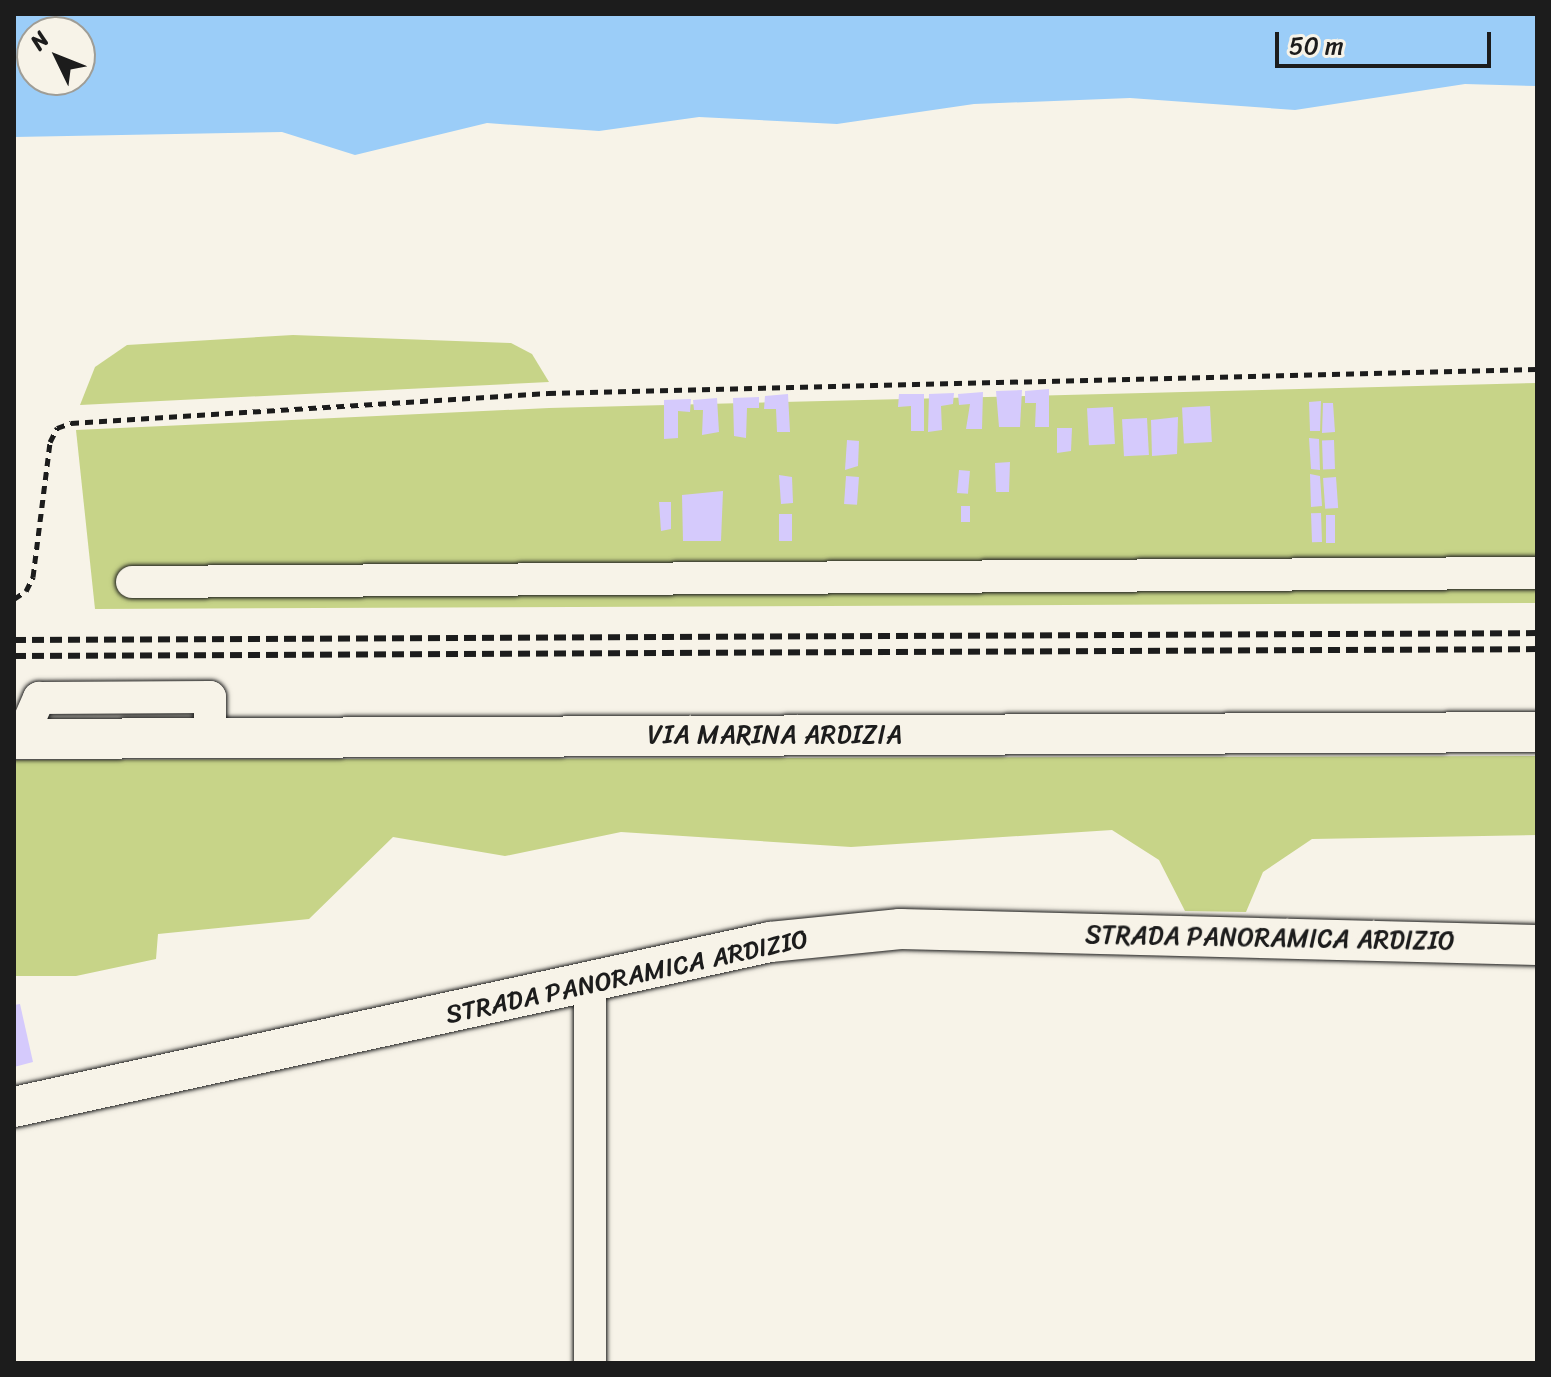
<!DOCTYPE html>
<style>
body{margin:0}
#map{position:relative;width:1551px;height:1377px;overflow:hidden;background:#f7f3e8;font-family:Sriracha,sans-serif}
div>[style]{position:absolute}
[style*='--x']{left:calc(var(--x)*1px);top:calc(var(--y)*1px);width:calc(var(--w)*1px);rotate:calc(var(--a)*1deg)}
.green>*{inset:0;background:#c7d488}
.water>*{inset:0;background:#9bcdf8}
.building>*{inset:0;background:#d5cafc;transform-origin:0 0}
.path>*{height:5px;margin-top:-2.5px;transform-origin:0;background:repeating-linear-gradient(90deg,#1c1c1c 0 8px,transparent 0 14px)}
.roads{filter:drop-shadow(0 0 2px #1c1c1c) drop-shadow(0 0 2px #1c1c1c)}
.minor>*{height:32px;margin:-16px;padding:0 16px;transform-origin:16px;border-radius:16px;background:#f7f3e8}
.major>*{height:40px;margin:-20px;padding:0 20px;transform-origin:20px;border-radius:20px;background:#f7f3e8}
.rail>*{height:6px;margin-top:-3px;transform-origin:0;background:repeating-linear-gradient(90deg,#1c1c1c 0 12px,transparent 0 18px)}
span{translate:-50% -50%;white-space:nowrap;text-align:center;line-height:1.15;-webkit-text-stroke:8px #f7f3e8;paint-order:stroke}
.street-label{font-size:26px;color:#1c1c1c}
.frame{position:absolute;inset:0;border:16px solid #1c1c1c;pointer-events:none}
.north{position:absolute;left:16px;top:16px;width:80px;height:80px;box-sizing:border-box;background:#f7f3e8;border:2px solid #9f9d96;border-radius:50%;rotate:313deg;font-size:22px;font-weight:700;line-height:32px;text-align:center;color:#1c1c1c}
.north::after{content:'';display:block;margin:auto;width:28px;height:36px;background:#1c1c1c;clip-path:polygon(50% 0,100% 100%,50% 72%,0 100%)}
.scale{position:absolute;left:1275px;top:32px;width:216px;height:36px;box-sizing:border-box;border:4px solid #1c1c1c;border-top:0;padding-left:10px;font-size:24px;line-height:28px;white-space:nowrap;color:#1c1c1c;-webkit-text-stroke:6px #f7f3e8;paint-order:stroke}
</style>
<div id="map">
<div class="green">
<div style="clip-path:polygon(293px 335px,511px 343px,532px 354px,549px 382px,80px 405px,95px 367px,127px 345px)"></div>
<div style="clip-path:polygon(1537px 383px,1537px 603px,95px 609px,76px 430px,549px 408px)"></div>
<div style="clip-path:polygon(1537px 756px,1537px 835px,1312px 839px,1263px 872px,1246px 912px,1185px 911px,1159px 860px,1112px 830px,851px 847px,621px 832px,505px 856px,393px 837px,309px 919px,158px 934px,156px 959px,76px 976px,14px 976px,14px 760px)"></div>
</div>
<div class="water">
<div style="clip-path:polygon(evenodd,14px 14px,1537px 14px,1537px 86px,1465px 84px,1295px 110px,1130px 98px,974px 104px,837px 124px,699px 117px,599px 131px,487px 123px,355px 155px,282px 132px,14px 137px,14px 14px,32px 32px,80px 32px,80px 80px,32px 80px,32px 32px)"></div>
</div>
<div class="building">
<div style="clip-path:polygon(1049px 389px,1049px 427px,1035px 427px,1036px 403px,1025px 403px,1025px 391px)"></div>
<div style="clip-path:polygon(1022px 390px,1020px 427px,999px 427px,996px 391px)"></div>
<div style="clip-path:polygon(983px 392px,982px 429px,966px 429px,970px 404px,959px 405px,958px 394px)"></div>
<div style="clip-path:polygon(954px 393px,953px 404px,941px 406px,942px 430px,928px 432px,929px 394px)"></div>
<div style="clip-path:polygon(788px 394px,790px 432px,777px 432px,776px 409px,764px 409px,765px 396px)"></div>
<div style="clip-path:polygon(899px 394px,924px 394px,924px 431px,911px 431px,911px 406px,898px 407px)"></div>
<div style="clip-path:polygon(759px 397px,759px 408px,747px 408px,746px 438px,734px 436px,733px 398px)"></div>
<div style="clip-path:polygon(717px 398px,719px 432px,702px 435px,703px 410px,694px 410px,693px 400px)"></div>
<div style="clip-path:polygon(691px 399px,690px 412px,678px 411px,678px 438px,664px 439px,664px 400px)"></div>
<div style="clip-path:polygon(1321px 401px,1320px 431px,1310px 431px,1309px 402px)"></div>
<div style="clip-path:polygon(1323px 403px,1333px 403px,1335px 432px,1322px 433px)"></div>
<div style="left:1210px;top:406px;width:36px;height:28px;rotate:87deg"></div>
<div style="left:1113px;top:407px;width:37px;height:26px;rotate:87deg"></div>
<div style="clip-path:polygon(1178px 417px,1177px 454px,1152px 456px,1151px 420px)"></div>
<div style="left:1147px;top:418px;width:37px;height:25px;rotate:87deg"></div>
<div style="clip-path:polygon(1057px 428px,1072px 428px,1071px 451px,1057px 453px)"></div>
<div style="clip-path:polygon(1309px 438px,1319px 439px,1320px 470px,1311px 469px)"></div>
<div style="clip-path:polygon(847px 440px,859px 441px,858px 466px,845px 470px)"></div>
<div style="left:1334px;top:440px;width:29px;height:12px;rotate:88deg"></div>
<div style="clip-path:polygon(1010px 462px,1009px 492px,996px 492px,995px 463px)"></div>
<div style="left:959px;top:470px;width:11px;height:23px;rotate:5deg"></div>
<div style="clip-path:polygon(1310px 474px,1320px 476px,1322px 506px,1311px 507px)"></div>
<div style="clip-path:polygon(779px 475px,792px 477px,793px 503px,781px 504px)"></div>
<div style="left:846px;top:476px;width:13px;height:28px;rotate:4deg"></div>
<div style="left:1336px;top:477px;width:31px;height:13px;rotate:86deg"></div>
<div style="clip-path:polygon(723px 491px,721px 541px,683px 541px,682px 495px)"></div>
<div style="clip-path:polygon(659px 502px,671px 502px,671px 529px,661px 531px)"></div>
<div style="left:961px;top:506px;width:9px;height:16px"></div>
<div style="left:1321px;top:513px;width:29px;height:10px;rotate:88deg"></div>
<div style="left:779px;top:514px;width:13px;height:27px"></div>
<div style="left:1335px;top:515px;width:28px;height:9px;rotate:90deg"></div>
<div style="clip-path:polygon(20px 1004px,33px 1062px,14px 1067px,14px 1005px)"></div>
</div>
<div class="path">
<div style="--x:14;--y:599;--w:14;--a:-34"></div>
<div style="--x:26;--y:591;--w:16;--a:-63"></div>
<div style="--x:33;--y:577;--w:136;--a:-82.8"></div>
<div style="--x:50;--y:442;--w:16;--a:-63"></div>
<div style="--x:57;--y:428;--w:15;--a:-20"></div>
<div style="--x:71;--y:423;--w:478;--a:-3.6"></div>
<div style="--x:548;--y:393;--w:989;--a:-1.39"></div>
</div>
<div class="roads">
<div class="minor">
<div style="--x:132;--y:582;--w:1405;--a:-0.37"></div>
<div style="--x:21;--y:739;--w:45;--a:-66.3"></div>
<div style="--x:39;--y:698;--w:171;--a:-0.3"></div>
<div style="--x:210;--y:697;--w:41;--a:90"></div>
<div style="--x:590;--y:983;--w:380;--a:90"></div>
</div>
<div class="major">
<div style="--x:14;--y:739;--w:1523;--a:-0.26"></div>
<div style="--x:14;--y:1107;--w:774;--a:-12.31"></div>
<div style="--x:770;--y:942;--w:131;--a:-5.7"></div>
<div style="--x:900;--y:929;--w:637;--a:1.44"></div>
</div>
</div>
<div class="rail">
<div style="--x:14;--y:640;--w:1523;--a:-0.26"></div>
<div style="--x:14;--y:656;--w:1523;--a:-0.26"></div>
</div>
<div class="street-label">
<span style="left:775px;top:735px">VIA MARINA ARDIZIA</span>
<span style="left:1270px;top:938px;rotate:1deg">STRADA PANORAMICA ARDIZIO</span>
<span style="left:627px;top:977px;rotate:-12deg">STRADA PANORAMICA ARDIZIO</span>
</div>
<div class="frame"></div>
<div class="north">N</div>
<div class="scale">50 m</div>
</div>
